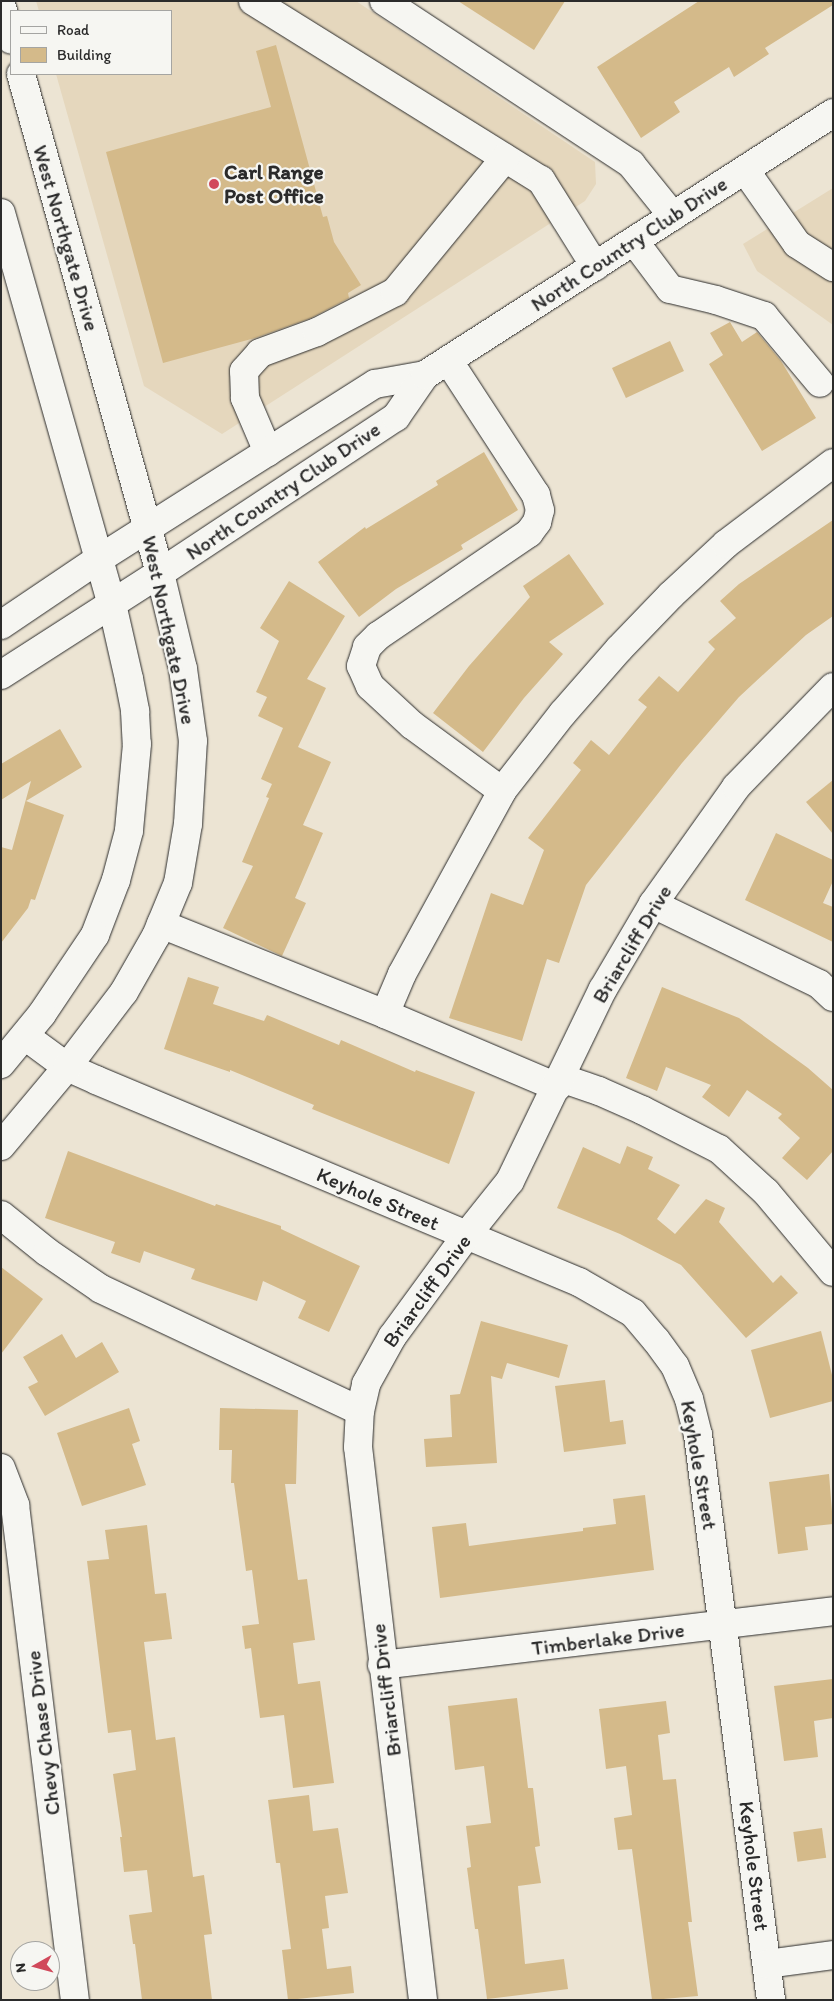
<!DOCTYPE html>
<style>
body{margin:0}
#map{position:relative;width:834px;height:2001px;overflow:hidden;background:#ece4d3;font-family:Itim,sans-serif}
div>[style]{position:absolute}
[style*='--x']{left:calc(var(--x)*1px);top:calc(var(--y)*1px);width:calc(var(--w)*1px);rotate:calc(var(--a)*1deg)}
.built>*{inset:0;background:#e5d7bd}
.building>*{inset:0;background:#d4ba8a;transform-origin:0 0}
.roads{filter:drop-shadow(0 0 1px #2b2b2b) drop-shadow(0 0 1px #2b2b2b)}
.minor>*{height:28px;margin:-14px;padding:0 14px;transform-origin:14px;border-radius:14px;background:#f6f6f2}
.major>*{height:28px;margin:-14px;padding:0 14px;transform-origin:14px;border-radius:14px;background:#f6f6f2}
.dots>*{width:14px;height:14px;translate:-50% -50%;box-sizing:border-box;border:2px solid #f6f6f2;border-radius:50%}
span{translate:-50% -50%;white-space:nowrap;text-align:center;line-height:1.15;-webkit-text-stroke:4.5px #f6f6f2;paint-order:stroke}
.poi-label{font-size:21px;color:#2b2b2b;font-weight:700}
.left{translate:0 -50%;text-align:left}
.street-label{font-size:21px;color:#2b2b2b}
.frame{position:absolute;inset:0;border:2px solid #2b2b2b;pointer-events:none}
.legend{position:absolute;left:10px;top:10px;width:162px;height:65px;box-sizing:border-box;background:#f6f6f2;border:1px solid #a5a5a2;margin:0;padding:6px 9px;list-style:none;font-size:15px;color:#2b2b2b}
.legend li{display:flex;align-items:center;gap:10px;height:25px}
.legend b{width:25px;border:1px solid #a5a5a2}
.north{position:absolute;left:10px;top:1941px;width:50px;height:50px;box-sizing:border-box;background:#f6f6f2;border:1px solid #a5a5a2;border-radius:50%;rotate:263deg;font-size:14px;font-weight:700;line-height:20px;text-align:center;color:#2b2b2b}
.north::after{content:'';display:block;margin:auto;width:18px;height:22px;background:#d1495b;clip-path:polygon(50% 0,100% 100%,50% 72%,0 100%)}
</style>
<div id="map">
<div class="built">
<div style="clip-path:polygon(36px 1px,356px 1px,595px 162px,596px 184px,585px 201px,222px 434px,144px 386px,56px 74px,171px 74px,171px 11px,39px 11px)"></div>
<div style="clip-path:polygon(833px 188px,833px 325px,757px 271px,743px 244px)"></div>
</div>
<div class="building">
<div style="clip-path:polygon(458px 1px,565px 1px,534px 50px)"></div>
<div style="clip-path:polygon(699px 1px,833px 1px,833px 5px,765px 48px,769px 54px,734px 77px,729px 67px,674px 102px,680px 112px,641px 138px,597px 67px)"></div>
<div style="clip-path:polygon(276px 45px,323px 217px,327px 216px,334px 242px,361px 285px,348px 293px,349px 298px,311px 318px,255px 338px,163px 363px,106px 152px,271px 107px,256px 51px)"></div>
<div style="clip-path:polygon(730px 322px,742px 342px,757px 332px,781px 361px,816px 418px,762px 451px,709px 364px,723px 355px,710px 333px)"></div>
<div style="left:670px;top:341px;width:33px;height:64px;rotate:65deg"></div>
<div style="clip-path:polygon(484px 452px,518px 510px,461px 545px,463px 549px,396px 589px,359px 617px,318px 562px,365px 527px,366px 529px,438px 485px,436px 481px)"></div>
<div style="clip-path:polygon(833px 520px,833px 616px,806px 635px,739px 697px,682px 763px,586px 885px,559px 963px,547px 959px,522px 1041px,449px 1018px,491px 893px,523px 905px,544px 850px,528px 838px,581px 770px,573px 763px,591px 740px,609px 755px,647px 707px,638px 700px,659px 676px,678px 692px,715px 649px,708px 642px,736px 618px,720px 601px,739px 584px)"></div>
<div style="clip-path:polygon(569px 554px,604px 604px,549px 642px,563px 654px,524px 698px,483px 752px,433px 713px,469px 666px,530px 597px,523px 586px)"></div>
<div style="clip-path:polygon(289px 581px,345px 616px,307px 679px,326px 688px,298px 747px,331px 762px,303px 825px,323px 833px,295px 898px,306px 903px,282px 956px,223px 928px,253px 866px,242px 862px,269px 798px,266px 797px,272px 784px,261px 779px,283px 728px,258px 716px,267px 697px,256px 692px,279px 641px,260px 628px)"></div>
<div style="clip-path:polygon(60px 729px,82px 767px,26px 801px,64px 815px,35px 900px,31px 899px,28px 908px,1px 943px,1px 847px,12px 850px,31px 781px,1px 800px,1px 764px)"></div>
<div style="clip-path:polygon(833px 780px,833px 834px,806px 802px)"></div>
<div style="clip-path:polygon(776px 833px,833px 860px,833px 881px,823px 903px,833px 907px,833px 942px,745px 900px)"></div>
<div style="clip-path:polygon(188px 977px,219px 987px,213px 1004px,264px 1021px,267px 1015px,339px 1045px,341px 1040px,415px 1072px,416px 1070px,475px 1092px,449px 1164px,312px 1109px,314px 1105px,230px 1070px,230px 1072px,164px 1049px)"></div>
<div style="clip-path:polygon(662px 987px,739px 1018px,808px 1068px,833px 1090px,833px 1151px,807px 1180px,782px 1158px,800px 1138px,778px 1118px,782px 1114px,747px 1090px,729px 1117px,702px 1097px,711px 1085px,666px 1067px,657px 1091px,626px 1078px)"></div>
<div style="clip-path:polygon(627px 1146px,653px 1157px,648px 1169px,680px 1185px,657px 1219px,675px 1234px,706px 1199px,725px 1208px,719px 1222px,773px 1283px,781px 1275px,798px 1293px,746px 1338px,681px 1265px,620px 1234px,557px 1208px,583px 1147px,620px 1164px)"></div>
<div style="clip-path:polygon(68px 1151px,215px 1206px,216px 1204px,281px 1226px,281px 1229px,360px 1266px,329px 1332px,298px 1318px,306px 1301px,263px 1281px,257px 1301px,191px 1279px,195px 1269px,144px 1251px,140px 1263px,111px 1253px,115px 1242px,45px 1218px)"></div>
<div style="clip-path:polygon(1px 1267px,43px 1299px,1px 1354px)"></div>
<div style="clip-path:polygon(481px 1321px,568px 1345px,559px 1378px,507px 1363px,502px 1379px,491px 1376px,497px 1463px,426px 1467px,424px 1439px,452px 1437px,450px 1395px,460px 1394px)"></div>
<div style="clip-path:polygon(821px 1331px,833px 1379px,833px 1401px,770px 1418px,751px 1350px)"></div>
<div style="clip-path:polygon(62px 1334px,76px 1358px,102px 1342px,119px 1372px,45px 1416px,28px 1387px,38px 1382px,23px 1357px)"></div>
<div style="clip-path:polygon(605px 1380px,610px 1422px,623px 1420px,626px 1444px,564px 1452px,555px 1386px)"></div>
<div style="clip-path:polygon(129px 1408px,140px 1441px,132px 1444px,146px 1485px,82px 1506px,57px 1433px)"></div>
<div style="clip-path:polygon(220px 1408px,298px 1410px,296px 1484px,285px 1484px,298px 1580px,307px 1579px,315px 1640px,293px 1643px,298px 1684px,320px 1681px,334px 1783px,293px 1788px,284px 1715px,260px 1718px,251px 1648px,245px 1649px,242px 1626px,259px 1624px,252px 1570px,246px 1571px,234px 1483px,231px 1483px,232px 1450px,219px 1450px)"></div>
<div style="clip-path:polygon(829px 1474px,833px 1524px,805px 1527px,808px 1550px,778px 1554px,769px 1482px)"></div>
<div style="clip-path:polygon(645px 1495px,654px 1570px,440px 1598px,432px 1527px,466px 1523px,469px 1546px,583px 1531px,583px 1528px,616px 1524px,613px 1499px)"></div>
<div style="clip-path:polygon(147px 1525px,155px 1594px,166px 1593px,172px 1639px,144px 1642px,156px 1740px,175px 1737px,193px 1877px,204px 1875px,212px 1934px,204px 1935px,212px 2000px,142px 2000px,135px 1944px,133px 1944px,129px 1915px,152px 1912px,147px 1870px,124px 1872px,120px 1837px,122px 1837px,113px 1774px,136px 1770px,131px 1730px,108px 1733px,87px 1561px,109px 1559px,105px 1530px)"></div>
<div style="clip-path:polygon(833px 1679px,833px 1718px,814px 1721px,818px 1757px,784px 1761px,774px 1686px)"></div>
<div style="clip-path:polygon(517px 1698px,528px 1788px,533px 1788px,540px 1846px,535px 1847px,541px 1883px,518px 1886px,525px 1964px,564px 1959px,568px 1989px,487px 1999px,478px 1929px,475px 1929px,467px 1868px,471px 1867px,466px 1826px,491px 1823px,484px 1766px,455px 1770px,448px 1706px)"></div>
<div style="clip-path:polygon(666px 1701px,670px 1733px,658px 1735px,663px 1780px,676px 1779px,692px 1922px,688px 1922px,698px 1996px,652px 2000px,632px 1849px,618px 1850px,614px 1818px,632px 1815px,626px 1766px,606px 1769px,599px 1709px)"></div>
<div style="clip-path:polygon(309px 1795px,313px 1831px,338px 1828px,348px 1893px,325px 1896px,329px 1928px,322px 1929px,327px 1969px,351px 1966px,354px 1993px,288px 2000px,282px 1950px,291px 1949px,280px 1863px,276px 1863px,268px 1800px)"></div>
<div style="left:822px;top:1828px;width:30px;height:29px;rotate:82deg"></div>
</div>
<div class="roads">
<div class="minor">
<div style="--x:253;--y:1;--w:339;--a:31.9"></div>
<div style="--x:541;--y:180;--w:102;--a:57.9"></div>
<div style="--x:384;--y:1;--w:296;--a:33.4"></div>
<div style="--x:631;--y:164;--w:67;--a:51.1"></div>
<div style="--x:745;--y:170;--w:90;--a:54.9"></div>
<div style="--x:797;--y:244;--w:43;--a:32.6"></div>
<div style="--x:634;--y:241;--w:60;--a:53.1"></div>
<div style="--x:670;--y:289;--w:47;--a:13.4"></div>
<div style="--x:716;--y:300;--w:51;--a:18.4"></div>
<div style="--x:764;--y:316;--w:87;--a:50.1"></div>
<div style="--x:268;--y:452;--w:59;--a:-113.1"></div>
<div style="--x:245;--y:398;--w:27;--a:-92"></div>
<div style="--x:244;--y:371;--w:24;--a:-48"></div>
<div style="--x:260;--y:353;--w:61;--a:-20.2"></div>
<div style="--x:317;--y:332;--w:88;--a:-27.1"></div>
<div style="--x:395;--y:292;--w:173;--a:-50.6"></div>
<div style="--x:1;--y:625;--w:118;--a:-34"></div>
<div style="--x:99;--y:559;--w:327;--a:-32.4"></div>
<div style="--x:375;--y:384;--w:51;--a:-10.2"></div>
<div style="--x:1;--y:675;--w:189;--a:-32.7"></div>
<div style="--x:160;--y:573;--w:283;--a:-33.5"></div>
<div style="--x:396;--y:417;--w:51;--a:-55.4"></div>
<div style="--x:425;--y:375;--w:485;--a:-32.7"></div>
<div style="--x:502;--y:791;--w:99;--a:-52"></div>
<div style="--x:563;--y:713;--w:85;--a:-48.8"></div>
<div style="--x:619;--y:649;--w:75;--a:-46.1"></div>
<div style="--x:671;--y:595;--w:75;--a:-42.8"></div>
<div style="--x:726;--y:544;--w:134;--a:-37.1"></div>
<div style="--x:653;--y:904;--w:184;--a:25.7"></div>
<div style="--x:819;--y:984;--w:19;--a:43"></div>
<div style="--x:161;--y:924;--w:241;--a:21.9"></div>
<div style="--x:385;--y:1014;--w:187;--a:23"></div>
<div style="--x:385;--y:1014;--w:43;--a:-67"></div>
<div style="--x:402;--y:974;--w:209;--a:-61.3"></div>
<div style="--x:502;--y:791;--w:112;--a:-143.7"></div>
<div style="--x:412;--y:725;--w:57;--a:-137.1"></div>
<div style="--x:370;--y:686;--w:22;--a:-114"></div>
<div style="--x:361;--y:666;--w:20;--a:-72"></div>
<div style="--x:367;--y:647;--w:16;--a:-45"></div>
<div style="--x:378;--y:636;--w:183;--a:-34.3"></div>
<div style="--x:529;--y:533;--w:14;--a:-54"></div>
<div style="--x:537;--y:522;--w:12;--a:-76"></div>
<div style="--x:540;--y:510;--w:16;--a:-105"></div>
<div style="--x:536;--y:495;--w:161;--a:-123.1"></div>
<div style="--x:25;--y:1036;--w:52;--a:36.4"></div>
<div style="--x:67;--y:1067;--w:32;--a:24"></div>
<div style="--x:96;--y:1080;--w:524;--a:22.7"></div>
<div style="--x:579;--y:1282;--w:62;--a:29.9"></div>
<div style="--x:633;--y:1313;--w:35;--a:50"></div>
<div style="--x:656;--y:1340;--w:32;--a:54"></div>
<div style="--x:675;--y:1366;--w:36;--a:67"></div>
<div style="--x:689;--y:1399;--w:37;--a:76"></div>
<div style="--x:698;--y:1435;--w:570;--a:82.64"></div>
<div style="--x:561;--y:1078;--w:40;--a:18.9"></div>
<div style="--x:599;--y:1091;--w:47;--a:23.8"></div>
<div style="--x:642;--y:1110;--w:86;--a:26.9"></div>
<div style="--x:719;--y:1149;--w:64;--a:42.5"></div>
<div style="--x:766;--y:1192;--w:104;--a:50.1"></div>
<div style="--x:1;--y:1215;--w:59;--a:38.8"></div>
<div style="--x:47;--y:1252;--w:65;--a:34.4"></div>
<div style="--x:101;--y:1289;--w:286;--a:25.2"></div>
<div style="--x:1;--y:1468;--w:40;--a:69"></div>
<div style="--x:15;--y:1505;--w:499;--a:83.1"></div>
<div style="--x:382;--y:1665;--w:454;--a:-6.8"></div>
<div style="--x:767;--y:1964;--w:67;--a:-7.8"></div>
<div style="--x:423;--y:2000;--w:557;--a:-96.7"></div>
<div style="--x:358;--y:1447;--w:36;--a:-87"></div>
<div style="--x:360;--y:1411;--w:28;--a:-77"></div>
<div style="--x:366;--y:1384;--w:54;--a:-61"></div>
<div style="--x:392;--y:1337;--w:125;--a:-53.8"></div>
<div style="--x:466;--y:1236;--w:70;--a:-51.3"></div>
<div style="--x:510;--y:1181;--w:213;--a:-64.2"></div>
<div style="--x:603;--y:989;--w:99;--a:-59.5"></div>
<div style="--x:653;--y:904;--w:143;--a:-54.6"></div>
<div style="--x:736;--y:787;--w:139;--a:-45.9"></div>
</div>
<div class="major">
<div style="--x:1;--y:4;--w:37;--a:74"></div>
<div style="--x:1;--y:213;--w:406;--a:74.2"></div>
<div style="--x:112;--y:604;--w:77;--a:77.2"></div>
<div style="--x:129;--y:679;--w:33;--a:79"></div>
<div style="--x:135;--y:711;--w:33;--a:87"></div>
<div style="--x:137;--y:744;--w:87;--a:95.3"></div>
<div style="--x:129;--y:831;--w:51;--a:104.9"></div>
<div style="--x:116;--y:880;--w:59;--a:110.9"></div>
<div style="--x:95;--y:935;--w:95;--a:123.9"></div>
<div style="--x:42;--y:1014;--w:65;--a:129.4"></div>
<div style="--x:1;--y:1146;--w:103;--a:-50.1"></div>
<div style="--x:67;--y:1067;--w:94;--a:-52.8"></div>
<div style="--x:124;--y:992;--w:64;--a:-60.3"></div>
<div style="--x:156;--y:936;--w:57;--a:-67.5"></div>
<div style="--x:178;--y:883;--w:60;--a:-80.4"></div>
<div style="--x:188;--y:824;--w:83;--a:-86.6"></div>
<div style="--x:193;--y:741;--w:73;--a:-97.9"></div>
<div style="--x:183;--y:669;--w:99;--a:-103.5"></div>
<div style="--x:160;--y:573;--w:518;--a:-105.57"></div>
</div>
</div>
<div class="dots">
<div style="left:214px;top:184px;background:#d1495b"></div>
</div>
<div class="poi-label">
<span class="left" style="left:224px;top:184px">Carl Range<br>Post Office</span>
</div>
<div class="street-label">
<span style="left:66px;top:238px;rotate:74deg">West Northgate Drive</span>
<span style="left:629px;top:244px;rotate:-33deg">North Country Club Drive</span>
<span style="left:283px;top:491px;rotate:-34deg">North Country Club Drive</span>
<span style="left:169px;top:630px;rotate:78deg">West Northgate Drive</span>
<span style="left:632px;top:944px;rotate:-59deg">Briarcliff Drive</span>
<span style="left:378px;top:1199px;rotate:23deg">Keyhole Street</span>
<span style="left:427px;top:1291px;rotate:-54deg">Briarcliff Drive</span>
<span style="left:699px;top:1465px;rotate:80deg">Keyhole Street</span>
<span style="left:608px;top:1639px;rotate:-7deg">Timberlake Drive</span>
<span style="left:386px;top:1690px;rotate:-97deg">Briarcliff Drive</span>
<span style="left:43px;top:1733px;rotate:-97deg">Chevy Chase Drive</span>
<span style="left:754px;top:1866px;rotate:83deg">Keyhole Street</span>
</div>
<div class="frame"></div>
<ul class="legend">
<li><b style="height:6px;background:#f6f6f2"></b>Road</li>
<li><b style="height:14px;background:#d4ba8a"></b>Building</li>
</ul>
<div class="north">N</div>
</div>
